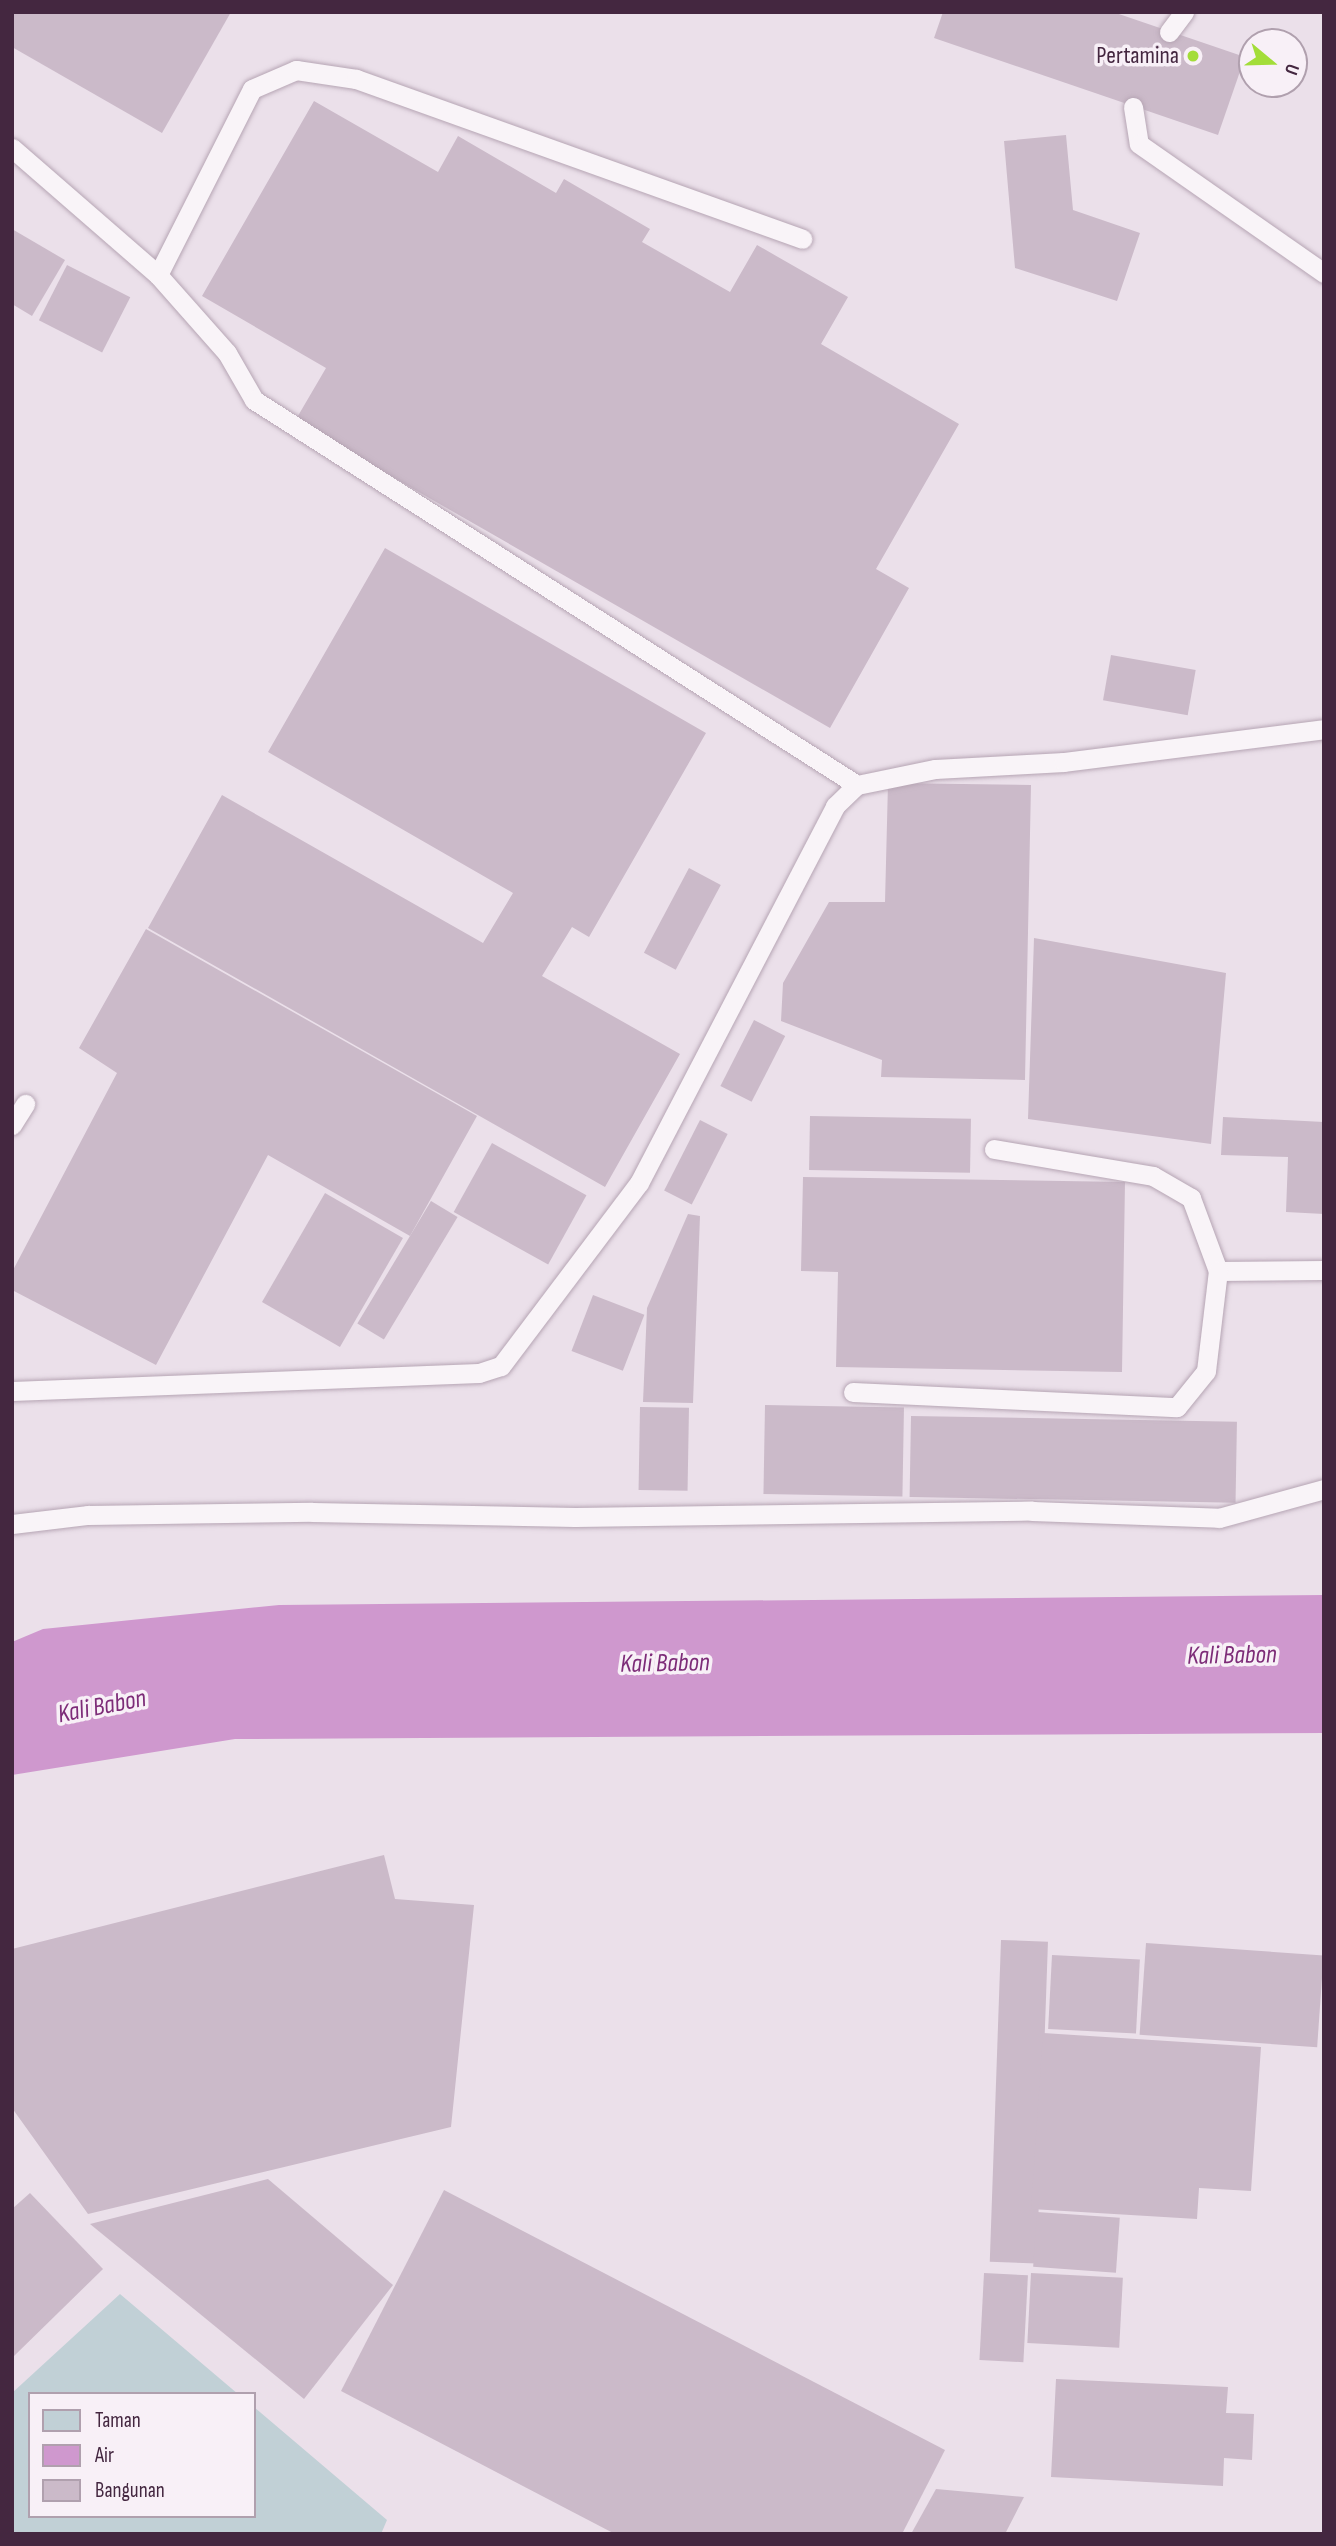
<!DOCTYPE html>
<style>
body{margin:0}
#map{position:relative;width:1336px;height:2546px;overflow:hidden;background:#ebe0ea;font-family:"Sofia Sans Condensed",sans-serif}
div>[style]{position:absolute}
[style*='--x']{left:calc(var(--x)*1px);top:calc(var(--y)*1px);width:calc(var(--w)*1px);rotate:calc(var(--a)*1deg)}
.green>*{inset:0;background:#c1d0d6}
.water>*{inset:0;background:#cf98ce}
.building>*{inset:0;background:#cbbac9;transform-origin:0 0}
.roads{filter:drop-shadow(0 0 2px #b6a5b4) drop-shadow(0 0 2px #b6a5b4)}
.service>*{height:19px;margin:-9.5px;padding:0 9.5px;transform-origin:9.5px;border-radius:9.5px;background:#f9f4f8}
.dots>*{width:19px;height:19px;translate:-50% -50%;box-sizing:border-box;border:4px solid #f8f0f7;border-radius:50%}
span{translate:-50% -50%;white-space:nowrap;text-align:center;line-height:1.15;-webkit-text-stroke:7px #f8f0f7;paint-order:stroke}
.poi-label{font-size:24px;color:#442740}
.right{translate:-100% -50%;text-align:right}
.water-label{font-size:26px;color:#7d2c78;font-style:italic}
.frame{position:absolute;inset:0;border:14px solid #442740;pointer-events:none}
.legend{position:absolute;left:28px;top:2392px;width:228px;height:126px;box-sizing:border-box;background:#f8f0f7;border:2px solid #b0a0ae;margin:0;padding:9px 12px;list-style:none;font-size:21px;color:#442740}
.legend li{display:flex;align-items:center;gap:14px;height:35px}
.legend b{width:35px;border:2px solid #b0a0ae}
.north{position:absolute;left:1238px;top:28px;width:70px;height:70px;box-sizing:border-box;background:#f8f0f7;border:2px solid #b0a0ae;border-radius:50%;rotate:109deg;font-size:19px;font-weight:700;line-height:28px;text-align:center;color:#442740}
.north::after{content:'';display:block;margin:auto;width:24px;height:32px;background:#a3dd39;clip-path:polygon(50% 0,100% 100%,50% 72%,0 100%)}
</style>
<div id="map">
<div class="green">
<div style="clip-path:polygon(120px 2294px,238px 2394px,30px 2394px,30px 2516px,254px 2516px,254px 2407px,387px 2520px,381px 2534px,12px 2534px,12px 2393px)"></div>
</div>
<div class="water">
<div style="clip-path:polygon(1324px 1595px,1324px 1733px,235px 1739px,12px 1775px,12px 1642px,43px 1629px,279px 1605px)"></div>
</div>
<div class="building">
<div style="clip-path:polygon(12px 12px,231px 12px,162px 133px,12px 47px)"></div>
<div style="clip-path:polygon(943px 12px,1113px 12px,1245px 57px,1218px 135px,934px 38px)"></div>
<div style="clip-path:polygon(314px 101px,438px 172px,458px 136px,556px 193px,564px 179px,650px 229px,642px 242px,730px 292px,757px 245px,848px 297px,821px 344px,959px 424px,876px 569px,909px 588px,830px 728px,295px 421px,326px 368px,202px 296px)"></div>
<div style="clip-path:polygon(1066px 135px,1073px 210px,1140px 233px,1117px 301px,1015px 268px,1004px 141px)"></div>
<div style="clip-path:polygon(12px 229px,65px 260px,32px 316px,12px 304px)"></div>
<div style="left:67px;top:265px;width:71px;height:62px;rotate:27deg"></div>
<div style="clip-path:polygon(385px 548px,706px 733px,589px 937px,572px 927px,542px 976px,680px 1054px,605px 1187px,148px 928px,222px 795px,483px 943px,513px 893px,268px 752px)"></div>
<div style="left:1111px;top:655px;width:86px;height:46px;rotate:10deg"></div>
<div style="clip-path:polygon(888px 783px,1031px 785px,1025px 1080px,881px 1077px,882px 1060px,781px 1021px,783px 983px,829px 902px,885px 902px)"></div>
<div style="left:689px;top:868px;width:36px;height:96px;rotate:28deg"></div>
<div style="clip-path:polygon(146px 929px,477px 1116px,410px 1236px,268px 1155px,156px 1365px,12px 1290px,12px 1272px,117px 1073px,79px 1048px)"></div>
<div style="clip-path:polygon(1034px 938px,1226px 973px,1211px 1144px,1028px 1119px)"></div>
<div style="left:754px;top:1020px;width:35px;height:74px;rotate:27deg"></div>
<div style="left:810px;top:1116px;width:161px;height:54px;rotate:1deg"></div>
<div style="clip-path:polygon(1223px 1117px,1324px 1122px,1324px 1214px,1286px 1212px,1288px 1157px,1221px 1155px)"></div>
<div style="left:700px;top:1120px;width:31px;height:79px;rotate:27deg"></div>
<div style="left:492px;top:1143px;width:108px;height:79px;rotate:29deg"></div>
<div style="clip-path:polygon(803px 1177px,1125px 1182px,1122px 1372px,836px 1367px,838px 1272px,801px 1271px)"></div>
<div style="left:325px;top:1193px;width:90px;height:126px;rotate:30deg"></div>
<div style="left:431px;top:1201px;width:31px;height:143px;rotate:31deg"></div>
<div style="clip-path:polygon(688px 1214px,700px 1216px,693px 1403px,643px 1402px,647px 1308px)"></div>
<div style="left:593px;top:1295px;width:55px;height:60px;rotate:21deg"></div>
<div style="left:765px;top:1405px;width:139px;height:89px;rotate:1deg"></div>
<div style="left:640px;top:1407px;width:49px;height:83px;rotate:1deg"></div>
<div style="left:911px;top:1416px;width:326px;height:81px;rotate:1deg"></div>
<div style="clip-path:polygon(384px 1855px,395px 1899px,474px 1905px,451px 2127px,88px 2214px,12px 2108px,12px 1949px)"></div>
<div style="left:1001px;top:1940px;width:47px;height:322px;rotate:2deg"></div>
<div style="left:1146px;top:1943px;width:178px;height:92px;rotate:4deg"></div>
<div style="left:1052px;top:1955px;width:88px;height:74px;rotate:3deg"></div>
<div style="clip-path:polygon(1043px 2033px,1261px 2047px,1251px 2191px,1199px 2188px,1197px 2219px,1031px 2209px)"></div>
<div style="clip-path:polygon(268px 2179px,393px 2285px,304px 2399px,90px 2224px)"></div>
<div style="clip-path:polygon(444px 2190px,945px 2450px,902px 2534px,615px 2534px,341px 2391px)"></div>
<div style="clip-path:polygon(30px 2193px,103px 2269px,12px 2358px,12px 2209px)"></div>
<div style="left:1037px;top:2212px;width:83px;height:55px;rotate:4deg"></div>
<div style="left:984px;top:2273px;width:44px;height:87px;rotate:3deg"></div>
<div style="left:1031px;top:2273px;width:92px;height:70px;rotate:3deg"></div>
<div style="clip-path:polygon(1056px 2379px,1228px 2387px,1226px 2413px,1254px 2414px,1252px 2460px,1224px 2458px,1223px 2486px,1051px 2477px)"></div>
<div style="clip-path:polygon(936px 2489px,1024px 2497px,1005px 2534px,911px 2534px)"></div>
</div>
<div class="roads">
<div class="service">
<div style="--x:1169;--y:32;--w:25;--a:-53"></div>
<div style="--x:1133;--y:107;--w:37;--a:81"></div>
<div style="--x:1139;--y:144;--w:226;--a:34.9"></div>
<div style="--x:12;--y:148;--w:194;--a:41"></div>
<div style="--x:158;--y:275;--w:104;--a:48.5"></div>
<div style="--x:227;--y:353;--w:54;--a:60.1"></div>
<div style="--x:254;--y:400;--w:715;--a:32.56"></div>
<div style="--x:158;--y:275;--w:208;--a:-63.2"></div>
<div style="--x:252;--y:89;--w:48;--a:-23.4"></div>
<div style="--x:296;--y:70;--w:61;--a:8.5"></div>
<div style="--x:356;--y:79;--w:474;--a:19.7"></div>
<div style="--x:12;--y:1125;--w:25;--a:-58"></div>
<div style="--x:994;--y:1149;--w:161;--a:9.6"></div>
<div style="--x:1153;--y:1176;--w:44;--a:30.1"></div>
<div style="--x:1191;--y:1198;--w:78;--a:69.7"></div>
<div style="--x:1218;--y:1271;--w:106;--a:-0.5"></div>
<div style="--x:12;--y:1391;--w:467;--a:-2.2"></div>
<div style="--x:479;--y:1373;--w:23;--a:-18"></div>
<div style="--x:501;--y:1366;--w:229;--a:-53"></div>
<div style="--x:639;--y:1183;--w:425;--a:-62.5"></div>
<div style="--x:835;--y:806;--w:30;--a:-44"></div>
<div style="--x:857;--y:785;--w:80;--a:-11.6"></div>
<div style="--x:935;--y:769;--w:129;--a:-3.1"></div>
<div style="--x:1064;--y:762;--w:262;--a:-7.2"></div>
<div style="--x:853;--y:1392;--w:324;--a:2.7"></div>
<div style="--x:1177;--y:1407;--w:46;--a:-51.1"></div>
<div style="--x:1206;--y:1371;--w:101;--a:-83.2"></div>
<div style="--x:12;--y:1524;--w:77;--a:-6.8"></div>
<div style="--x:88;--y:1515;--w:224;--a:-0.8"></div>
<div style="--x:312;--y:1512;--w:263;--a:1.1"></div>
<div style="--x:575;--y:1517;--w:457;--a:-0.8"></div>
<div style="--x:1032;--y:1511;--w:187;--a:2.1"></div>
<div style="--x:1219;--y:1518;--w:109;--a:-15.4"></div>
</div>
</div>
<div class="dots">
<div style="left:1193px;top:56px;background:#a3dd39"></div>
</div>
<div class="poi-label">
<span class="right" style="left:1179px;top:56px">Pertamina</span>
</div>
<div class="water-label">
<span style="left:1232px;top:1656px;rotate:-1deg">Kali Babon</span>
<span style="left:665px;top:1664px;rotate:-1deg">Kali Babon</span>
<span style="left:102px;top:1707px;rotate:-11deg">Kali Babon</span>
</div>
<div class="frame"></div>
<ul class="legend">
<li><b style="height:19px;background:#c1d0d6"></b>Taman</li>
<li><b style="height:19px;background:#cf98ce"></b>Air</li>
<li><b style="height:19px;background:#cbbac9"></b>Bangunan</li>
</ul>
<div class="north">U</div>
</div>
